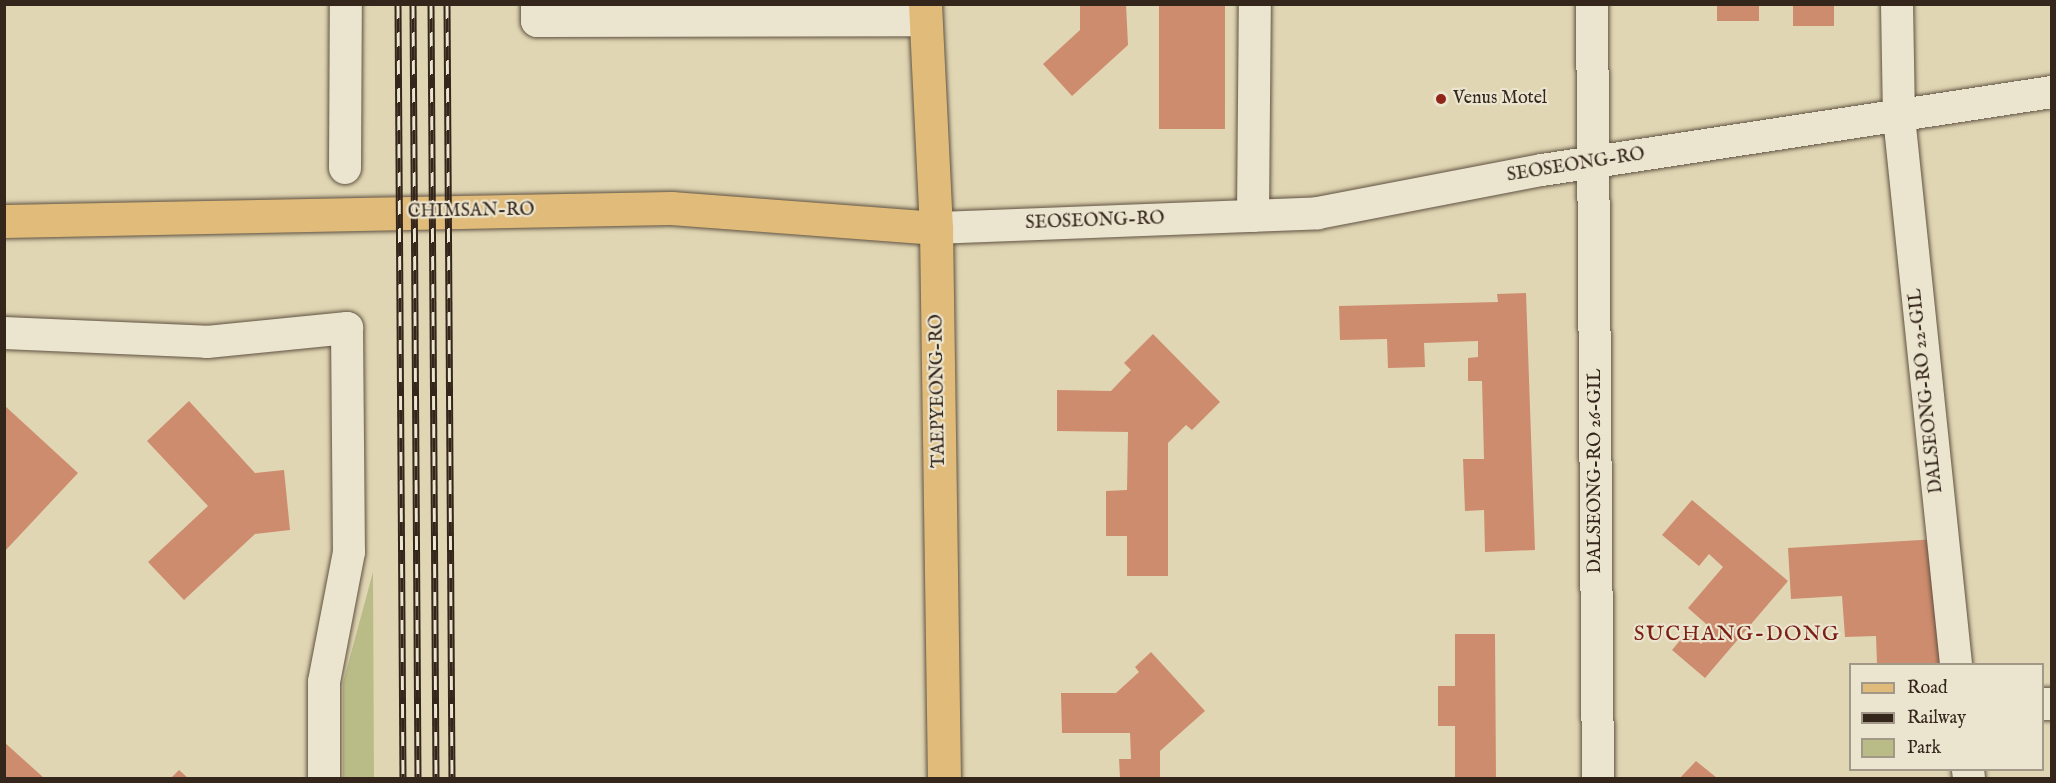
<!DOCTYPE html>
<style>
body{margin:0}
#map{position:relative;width:2056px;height:783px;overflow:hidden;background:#e0d6b3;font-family:"IM FELL English",serif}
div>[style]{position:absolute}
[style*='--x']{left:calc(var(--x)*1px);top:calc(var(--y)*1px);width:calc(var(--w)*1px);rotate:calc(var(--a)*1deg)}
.green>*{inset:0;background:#babc88}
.building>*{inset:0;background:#ce8c6e;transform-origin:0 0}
.roads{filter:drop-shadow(0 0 2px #605242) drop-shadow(0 0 2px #605242)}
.minor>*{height:32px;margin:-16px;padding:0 16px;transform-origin:16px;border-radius:16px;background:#ebe4ce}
.major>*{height:33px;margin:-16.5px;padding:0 16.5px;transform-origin:16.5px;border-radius:16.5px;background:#e0bb7a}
.rail>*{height:7px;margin-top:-3.5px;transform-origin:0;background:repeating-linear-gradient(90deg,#ebe4ce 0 14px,#35261c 0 28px);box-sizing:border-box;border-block:2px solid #35261c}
.dots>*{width:16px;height:16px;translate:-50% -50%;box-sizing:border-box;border:3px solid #ebe4ce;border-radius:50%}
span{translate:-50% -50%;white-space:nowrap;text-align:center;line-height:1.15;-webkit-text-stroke:4.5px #ebe4ce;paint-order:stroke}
.poi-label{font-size:18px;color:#35261c}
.left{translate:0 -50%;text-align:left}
.street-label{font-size:18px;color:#35261c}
.quarter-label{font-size:21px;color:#7a1f14;letter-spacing:1.5px}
.frame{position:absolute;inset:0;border:6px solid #35261c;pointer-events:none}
.legend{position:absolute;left:1849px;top:663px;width:195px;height:108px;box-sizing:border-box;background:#ebe4ce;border:2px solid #a29887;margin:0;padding:8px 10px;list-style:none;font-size:18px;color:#35261c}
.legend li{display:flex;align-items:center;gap:12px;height:30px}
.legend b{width:30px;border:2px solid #a29887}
</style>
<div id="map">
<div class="green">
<div style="clip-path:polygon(373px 572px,374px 778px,343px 778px,343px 683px)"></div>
</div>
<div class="building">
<div style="clip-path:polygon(1080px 4px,1126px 4px,1128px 45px,1072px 96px,1043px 64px,1080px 30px)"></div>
<div style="left:1159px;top:4px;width:66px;height:125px"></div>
<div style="left:1717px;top:4px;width:42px;height:17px"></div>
<div style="left:1793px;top:4px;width:41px;height:22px"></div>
<div style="clip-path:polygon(1526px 293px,1535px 550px,1485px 552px,1484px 510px,1465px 511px,1463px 459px,1484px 459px,1482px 381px,1468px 381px,1468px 358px,1478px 357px,1478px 341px,1424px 343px,1425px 367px,1388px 368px,1387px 339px,1340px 340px,1339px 306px,1498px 302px,1497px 294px)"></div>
<div style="clip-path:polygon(1153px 334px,1220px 402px,1192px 430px,1186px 425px,1168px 443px,1168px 576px,1127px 576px,1127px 536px,1106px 536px,1106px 491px,1127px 490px,1128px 432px,1057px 431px,1057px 390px,1111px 391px,1131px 370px,1124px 363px)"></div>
<div style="clip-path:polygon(189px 401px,255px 473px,284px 470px,290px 530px,255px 534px,184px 600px,148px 562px,208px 506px,147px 441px)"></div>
<div style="clip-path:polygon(4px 405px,78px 473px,4px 552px)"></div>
<div style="clip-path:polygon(1692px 500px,1788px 581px,1705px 678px,1672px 650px,1687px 632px,1701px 644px,1713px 630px,1688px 608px,1723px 567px,1709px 554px,1699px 566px,1662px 535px)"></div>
<div style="clip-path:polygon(1937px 539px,1945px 664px,1877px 664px,1876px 636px,1845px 637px,1842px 596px,1791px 599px,1788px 548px)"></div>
<div style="clip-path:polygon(1455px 634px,1495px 634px,1496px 778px,1455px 778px,1455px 726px,1438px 726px,1438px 686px,1455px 686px)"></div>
<div style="clip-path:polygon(1151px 652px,1205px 711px,1160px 751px,1160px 778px,1120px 778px,1119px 759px,1131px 759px,1130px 733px,1062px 733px,1061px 693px,1116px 693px,1139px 672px,1135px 667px)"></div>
<div style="clip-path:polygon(4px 742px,44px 778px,4px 778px)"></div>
<div style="clip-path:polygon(1696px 761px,1717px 778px,1680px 778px)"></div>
<div style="clip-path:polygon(179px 770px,188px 778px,171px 778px)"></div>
</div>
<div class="roads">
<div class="minor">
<div style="--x:537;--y:4;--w:17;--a:90"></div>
<div style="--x:537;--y:21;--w:389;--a:-0.1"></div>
<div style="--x:1592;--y:4;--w:774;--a:89.56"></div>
<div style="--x:1897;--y:4;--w:113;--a:89"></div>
<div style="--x:1899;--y:117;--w:550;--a:84.05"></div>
<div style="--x:345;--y:168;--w:164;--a:-89.7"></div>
<div style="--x:1253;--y:216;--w:212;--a:-89.5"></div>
<div style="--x:936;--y:228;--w:382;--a:-2.2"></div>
<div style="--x:1318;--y:213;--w:228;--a:-10.9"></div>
<div style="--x:1542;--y:170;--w:516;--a:-8.7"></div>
<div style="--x:4;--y:333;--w:203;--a:2.5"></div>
<div style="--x:207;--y:342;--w:141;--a:-5.7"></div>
<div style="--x:347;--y:328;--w:224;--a:89.5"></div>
<div style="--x:349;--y:552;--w:132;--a:100.9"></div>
<div style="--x:324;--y:682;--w:96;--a:90"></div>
<div style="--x:2042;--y:704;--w:10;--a:0"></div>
<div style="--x:1968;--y:770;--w:8;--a:83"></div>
</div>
<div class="major">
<div style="--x:925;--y:4;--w:224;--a:87.2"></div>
<div style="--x:936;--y:228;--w:550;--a:89.17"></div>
<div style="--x:4;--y:221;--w:667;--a:-1.12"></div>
<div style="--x:671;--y:208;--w:266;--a:4.3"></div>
</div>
</div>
<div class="rail">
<div style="--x:398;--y:4;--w:774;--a:89.63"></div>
<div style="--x:413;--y:4;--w:774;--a:89.63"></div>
<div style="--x:431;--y:4;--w:774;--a:89.63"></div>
<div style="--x:447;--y:4;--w:774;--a:89.63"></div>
</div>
<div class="dots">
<div style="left:1441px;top:99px;background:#8f2418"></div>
</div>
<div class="poi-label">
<span class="left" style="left:1453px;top:99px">Venus Motel</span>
</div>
<div class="street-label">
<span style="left:1576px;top:166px;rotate:-9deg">SEOSEONG-RO</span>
<span style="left:471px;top:212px;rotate:-1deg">CHIMSAN-RO</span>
<span style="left:1095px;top:222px;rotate:-2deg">SEOSEONG-RO</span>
<span style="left:939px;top:391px;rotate:-91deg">TAEPYEONG-RO</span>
<span style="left:1927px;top:391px;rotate:-96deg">DALSEONG-RO 22-GIL</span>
<span style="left:1596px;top:471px;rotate:-90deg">DALSEONG-RO 26-GIL</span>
</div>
<div class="quarter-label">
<span style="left:1737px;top:635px">SUCHANG-DONG</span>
</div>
<div class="frame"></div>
<ul class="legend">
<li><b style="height:8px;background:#e0bb7a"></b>Road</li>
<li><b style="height:8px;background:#35261c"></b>Railway</li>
<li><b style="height:16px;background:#babc88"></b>Park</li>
</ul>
</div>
